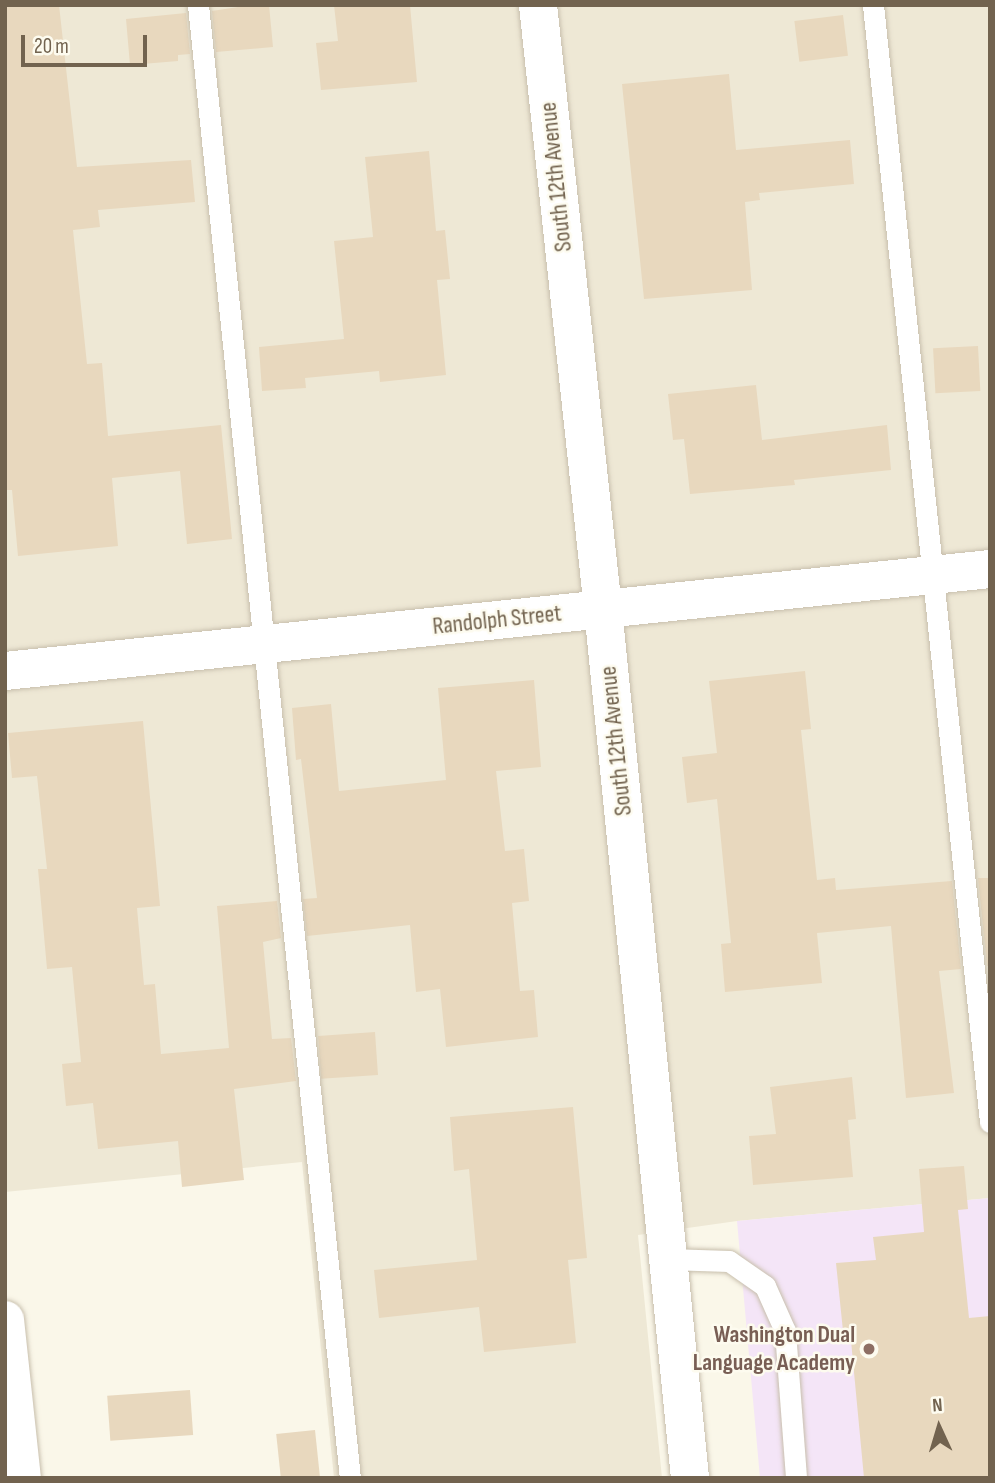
<!DOCTYPE html>
<style>
body{margin:0}
#map{position:relative;width:995px;height:1483px;overflow:hidden;background:#faf7e9;font-family:"Sofia Sans Condensed",sans-serif}
div>[style]{position:absolute}
[style*='--x']{left:calc(var(--x)*1px);top:calc(var(--y)*1px);width:calc(var(--w)*1px);rotate:calc(var(--a)*1deg)}
.residential>*{inset:0;background:#eee8d5}
.education>*{inset:0;background:#f4e5f7}
.building>*{inset:0;background:#e8d8be;transform-origin:0 0}
.roads{filter:drop-shadow(0 0 2px #c8bfad) drop-shadow(0 0 2px #c8bfad)}
.service>*{height:21px;margin:-10.5px;padding:0 10.5px;transform-origin:10.5px;border-radius:10.5px;background:#fff}
.minor>*{height:38px;margin:-19px;padding:0 19px;transform-origin:19px;border-radius:19px;background:#fff}
.dots>*{width:19px;height:19px;translate:-50% -50%;box-sizing:border-box;border:4px solid #fdfbef;border-radius:50%}
span{translate:-50% -50%;white-space:nowrap;text-align:center;line-height:1.15;-webkit-text-stroke:5px #fdfbef;paint-order:stroke}
.street-label{font-size:24px;color:#72634f}
.education-label{font-size:24px;color:#785e54;font-weight:700}
.right{translate:-100% -50%;text-align:right}
.frame{position:absolute;inset:0;border:7px solid #72634f;pointer-events:none}
.north{position:absolute;left:904px;top:1392px;width:70px;height:70px;-webkit-text-stroke:5px #fdfbef;paint-order:stroke;rotate:356deg;font-size:19px;font-weight:700;line-height:28px;text-align:center;color:#72634f}
.north::after{content:'';display:block;margin:auto;width:24px;height:32px;background:#72634f;clip-path:polygon(50% 0,100% 100%,50% 72%,0 100%)}
.scale{position:absolute;left:21px;top:35px;width:126px;height:32px;box-sizing:border-box;border:4px solid #72634f;border-top:0;padding-left:9px;font-size:21px;line-height:24px;white-space:nowrap;color:#72634f;-webkit-text-stroke:5px #fdfbef;paint-order:stroke}
</style>
<div id="map">
<div class="residential">
<div style="clip-path:polygon(5px 5px,990px 5px,990px 1198px,737px 1221px,638px 1235px,662px 1478px,334px 1478px,302px 1162px,5px 1192px)"></div>
</div>
<div class="education">
<div style="clip-path:polygon(990px 1198px,990px 1478px,760px 1478px,737px 1221px)"></div>
</div>
<div class="building">
<div style="clip-path:polygon(5px 5px,59px 5px,77px 167px,191px 160px,195px 202px,98px 210px,100px 227px,73px 230px,87px 364px,102px 363px,108px 436px,221px 425px,232px 539px,187px 544px,180px 471px,112px 478px,118px 546px,18px 556px,12px 490px,5px 490px)"></div>
<div style="clip-path:polygon(251px 5px,269px 5px,273px 47px,216px 52px,212px 11px)"></div>
<div style="clip-path:polygon(334px 5px,410px 5px,417px 82px,321px 90px,316px 43px,338px 41px)"></div>
<div style="clip-path:polygon(186px 13px,190px 54px,178px 55px,178px 61px,130px 65px,126px 19px)"></div>
<div style="left:843px;top:15px;width:41px;height:49px;rotate:83deg"></div>
<div style="clip-path:polygon(729px 74px,736px 150px,850px 140px,854px 184px,759px 193px,760px 200px,745px 202px,752px 290px,644px 299px,622px 84px)"></div>
<div style="clip-path:polygon(429px 151px,436px 231px,445px 230px,450px 279px,437px 280px,446px 375px,380px 382px,379px 371px,305px 378px,306px 388px,262px 391px,259px 347px,344px 339px,334px 241px,373px 237px,365px 157px)"></div>
<div style="left:978px;top:346px;width:45px;height:45px;rotate:87deg"></div>
<div style="clip-path:polygon(756px 385px,762px 440px,887px 425px,891px 470px,794px 480px,795px 485px,690px 494px,684px 439px,673px 440px,668px 394px)"></div>
<div style="clip-path:polygon(805px 671px,811px 729px,801px 730px,817px 880px,835px 878px,836px 890px,952px 881px,961px 969px,939px 971px,954px 1093px,906px 1098px,891px 926px,817px 933px,822px 983px,725px 992px,721px 944px,731px 943px,717px 799px,687px 803px,682px 757px,717px 753px,709px 681px)"></div>
<div style="clip-path:polygon(534px 680px,541px 767px,496px 771px,505px 851px,524px 849px,529px 901px,512px 903px,520px 991px,534px 990px,538px 1037px,446px 1047px,440px 989px,416px 992px,410px 925px,307px 936px,303px 899px,317px 898px,301px 759px,296px 760px,292px 708px,331px 704px,339px 791px,446px 780px,438px 688px)"></div>
<div style="clip-path:polygon(143px 721px,160px 906px,137px 908px,144px 985px,155px 984px,161px 1054px,229px 1048px,217px 906px,277px 901px,281px 938px,263px 942px,272px 1039px,291px 1038px,296px 1081px,234px 1089px,244px 1180px,182px 1187px,178px 1141px,98px 1149px,93px 1103px,66px 1106px,62px 1064px,81px 1062px,72px 967px,47px 969px,38px 869px,47px 869px,37px 776px,12px 778px,8px 733px)"></div>
<div style="clip-path:polygon(978px 878px,990px 878px,990px 966px,987px 966px)"></div>
<div style="left:375px;top:1032px;width:43px;height:57px;rotate:86deg"></div>
<div style="clip-path:polygon(852px 1077px,856px 1119px,848px 1120px,853px 1177px,753px 1185px,749px 1136px,776px 1134px,770px 1087px)"></div>
<div style="clip-path:polygon(573px 1107px,587px 1258px,568px 1260px,576px 1343px,484px 1352px,479px 1307px,379px 1318px,374px 1270px,477px 1260px,469px 1169px,454px 1171px,450px 1117px)"></div>
<div style="clip-path:polygon(964px 1166px,968px 1209px,958px 1210px,969px 1318px,990px 1316px,990px 1478px,864px 1478px,850px 1330px,843px 1331px,836px 1263px,876px 1260px,873px 1237px,924px 1232px,919px 1169px)"></div>
<div style="left:190px;top:1390px;width:45px;height:83px;rotate:86deg"></div>
<div style="left:315px;top:1430px;width:48px;height:39px;rotate:84deg"></div>
</div>
<div class="roads">
<div class="service">
<div style="--x:198;--y:5;--w:1481;--a:84.11"></div>
<div style="--x:873;--y:5;--w:1123;--a:84.02"></div>
<div style="--x:668;--y:1259;--w:61;--a:1.9"></div>
<div style="--x:729;--y:1261;--w:44;--a:34.8"></div>
<div style="--x:765;--y:1286;--w:49;--a:66"></div>
<div style="--x:785;--y:1331;--w:147;--a:85.7"></div>
</div>
<div class="minor">
<div style="--x:538;--y:5;--w:607;--a:83.86"></div>
<div style="--x:603;--y:609;--w:873;--a:84.28"></div>
<div style="--x:5;--y:671;--w:990;--a:-5.91"></div>
<div style="--x:5;--y:1320;--w:159;--a:83.9"></div>
</div>
</div>
<div class="dots">
<div style="left:869px;top:1349px;background:#8d6e63"></div>
</div>
<div class="street-label">
<span style="left:556px;top:177px;rotate:-96deg">South 12th Avenue</span>
<span style="left:497px;top:620px;rotate:-6deg">Randolph Street</span>
<span style="left:616px;top:741px;rotate:-96deg">South 12th Avenue</span>
</div>
<div class="education-label">
<span class="right" style="left:855px;top:1349px">Washington Dual<br>Language Academy</span>
</div>
<div class="frame"></div>
<div class="north">N</div>
<div class="scale">20 m</div>
</div>
